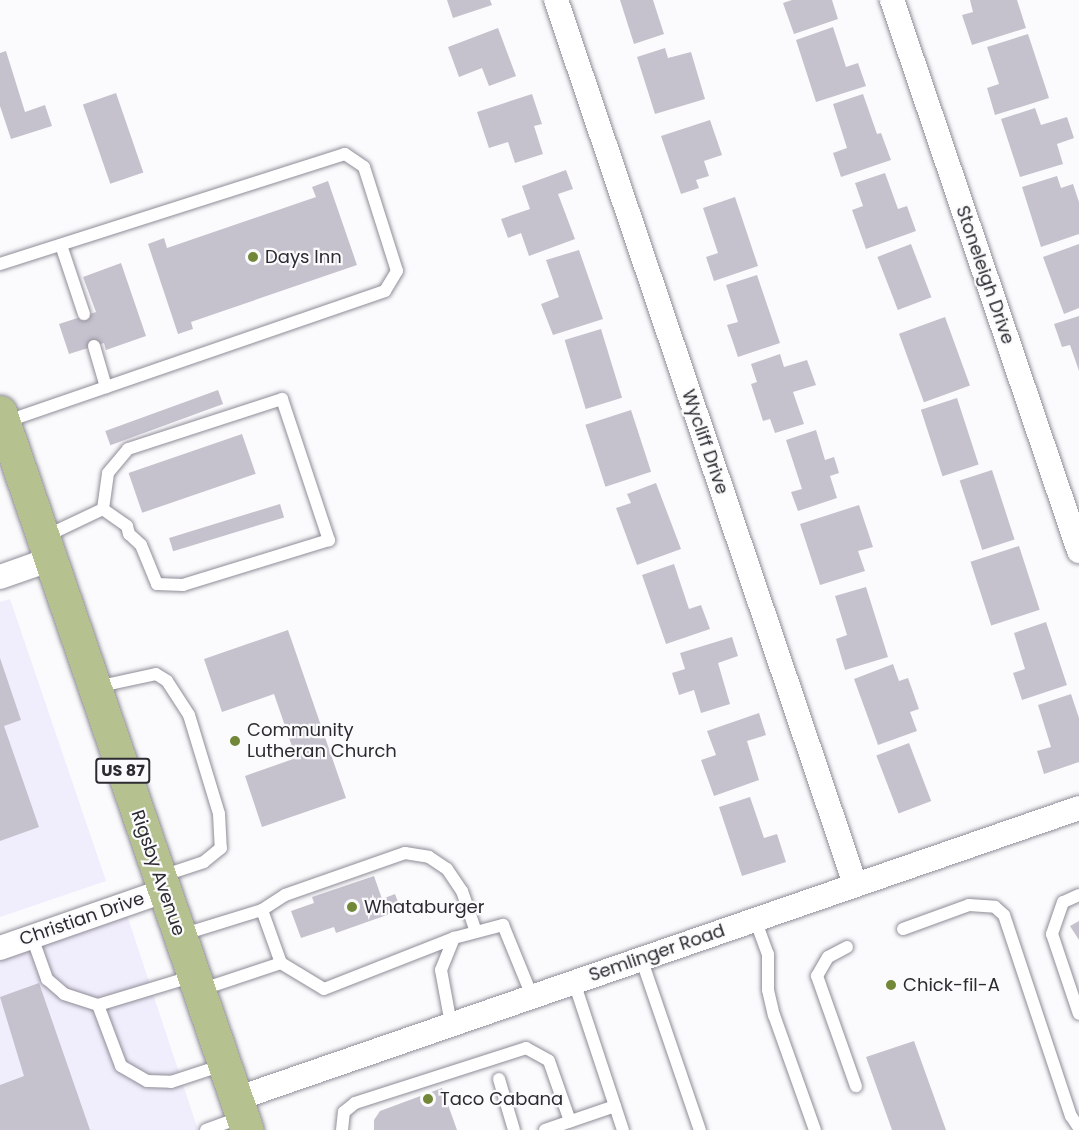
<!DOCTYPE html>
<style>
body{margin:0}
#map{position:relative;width:1079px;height:1130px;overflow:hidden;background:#fbfbfd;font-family:Poppins,sans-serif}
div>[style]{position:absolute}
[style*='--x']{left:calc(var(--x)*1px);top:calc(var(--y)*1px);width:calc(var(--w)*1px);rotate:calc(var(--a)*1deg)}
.built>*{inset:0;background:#f0edfc}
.building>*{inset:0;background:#c5c2ce;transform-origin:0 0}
.roads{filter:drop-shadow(0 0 2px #8f8c97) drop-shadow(0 0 2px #8f8c97)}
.service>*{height:12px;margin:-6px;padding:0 6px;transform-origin:6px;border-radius:6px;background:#fff}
.minor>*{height:24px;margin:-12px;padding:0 12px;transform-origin:12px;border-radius:12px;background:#fff}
.primary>*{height:33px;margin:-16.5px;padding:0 16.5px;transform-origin:16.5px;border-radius:16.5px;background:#b5c290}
.dots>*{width:16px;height:16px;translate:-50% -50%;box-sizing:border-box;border:3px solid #fbfbfd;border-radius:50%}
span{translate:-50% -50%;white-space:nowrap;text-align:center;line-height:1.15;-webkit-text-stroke:4.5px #fbfbfd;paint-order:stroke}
.shield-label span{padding:2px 4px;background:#fbfbfd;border:2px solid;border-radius:4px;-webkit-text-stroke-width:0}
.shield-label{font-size:16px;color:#2d2b30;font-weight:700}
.poi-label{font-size:18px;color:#2d2b30}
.left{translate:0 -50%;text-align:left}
.street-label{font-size:18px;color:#2d2b30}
</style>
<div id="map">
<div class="built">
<div style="clip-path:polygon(10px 599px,106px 881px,0 917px,0 602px)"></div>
<div style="clip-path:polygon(127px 915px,198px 1130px,0 1130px,0 961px)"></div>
</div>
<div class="building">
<div style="clip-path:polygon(447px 0,490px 0,492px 5px,453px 18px)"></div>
<div style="clip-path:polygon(620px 0,653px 0,664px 34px,634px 44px)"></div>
<div style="clip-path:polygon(792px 0,832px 0,838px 19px,794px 34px,783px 3px)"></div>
<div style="clip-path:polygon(970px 0,1017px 0,1026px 28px,972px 45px,962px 15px,973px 12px)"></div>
<div style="clip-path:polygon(833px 27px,846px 67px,858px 63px,866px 86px,816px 102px,796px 40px)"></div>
<div style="clip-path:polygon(498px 28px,516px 76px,489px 86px,482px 68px,459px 77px,448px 47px)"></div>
<div style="clip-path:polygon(1028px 34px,1049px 98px,995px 115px,987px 88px,999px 84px,987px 47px)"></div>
<div style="clip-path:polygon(665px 48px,668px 58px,691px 52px,705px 99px,655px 114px,637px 57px)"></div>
<div style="clip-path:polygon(6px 51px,25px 112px,45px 105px,52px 126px,11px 139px,0 106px,0 53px)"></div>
<div style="left:116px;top:93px;width:84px;height:35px;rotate:71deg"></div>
<div style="clip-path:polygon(532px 94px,542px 124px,534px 126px,543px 154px,515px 163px,508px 142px,489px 148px,477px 112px)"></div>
<div style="clip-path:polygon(863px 94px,877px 134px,881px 133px,891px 160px,841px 177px,833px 153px,847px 148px,833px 104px)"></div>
<div style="clip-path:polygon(1035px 108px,1041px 125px,1067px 117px,1074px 138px,1057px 144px,1063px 164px,1020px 177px,1001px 119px)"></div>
<div style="clip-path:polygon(710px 120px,722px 155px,704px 161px,709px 176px,696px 180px,699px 188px,681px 194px,661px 136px)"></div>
<div style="clip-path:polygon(566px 170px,573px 189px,558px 194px,575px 239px,529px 256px,521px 233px,508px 238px,501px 219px,530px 209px,522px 186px)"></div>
<div style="clip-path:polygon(885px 173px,898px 209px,907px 206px,916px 231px,866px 249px,852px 210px,863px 206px,855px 183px)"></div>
<div style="clip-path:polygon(1057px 176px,1061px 188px,1073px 184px,1079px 202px,1079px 234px,1041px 247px,1022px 187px)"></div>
<div style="clip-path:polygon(328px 181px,357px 265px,191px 322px,193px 329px,178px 334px,148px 244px,164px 238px,167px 248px,316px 197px,312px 187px)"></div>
<div style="clip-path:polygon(735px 197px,758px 266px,714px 281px,706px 257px,718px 253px,703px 208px)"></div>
<div style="left:911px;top:244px;width:57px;height:36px;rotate:69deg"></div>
<div style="clip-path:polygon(1079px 244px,1079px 308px,1064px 314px,1043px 257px)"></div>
<div style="clip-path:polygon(579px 250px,603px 319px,553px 335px,541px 304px,559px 297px,546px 260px)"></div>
<div style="clip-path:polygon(121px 263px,146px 336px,106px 350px,104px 343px,69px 354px,59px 324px,96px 312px,83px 277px)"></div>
<div style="clip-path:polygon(757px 275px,780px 343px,738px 357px,727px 325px,738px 322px,726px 285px)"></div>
<div style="clip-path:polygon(1079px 316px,1079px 371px,1070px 345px,1062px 347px,1054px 324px)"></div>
<div style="left:945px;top:317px;width:73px;height:49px;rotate:70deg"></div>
<div style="left:601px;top:329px;width:72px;height:38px;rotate:73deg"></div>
<div style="clip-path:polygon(780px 354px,784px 367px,807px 360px,816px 385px,793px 392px,804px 424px,775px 433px,770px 419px,763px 421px,751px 384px,757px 382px,751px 364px)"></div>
<div style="left:218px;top:390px;width:15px;height:120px;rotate:70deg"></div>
<div style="left:957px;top:398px;width:70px;height:38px;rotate:72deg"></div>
<div style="left:631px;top:410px;width:65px;height:48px;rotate:72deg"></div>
<div style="clip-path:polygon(816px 430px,825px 460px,834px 457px,839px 473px,830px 476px,837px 498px,798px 511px,791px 492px,802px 489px,786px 440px)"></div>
<div style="left:242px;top:434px;width:42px;height:120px;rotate:71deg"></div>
<div style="left:992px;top:470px;width:73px;height:34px;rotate:72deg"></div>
<div style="clip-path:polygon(656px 483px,681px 549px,637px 565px,616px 508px,631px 503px,627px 494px)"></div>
<div style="left:280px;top:504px;width:14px;height:116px;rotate:73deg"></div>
<div style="clip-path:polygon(859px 505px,873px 547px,858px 551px,865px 571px,820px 585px,800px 524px)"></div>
<div style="left:1019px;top:546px;width:67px;height:51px;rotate:72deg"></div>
<div style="clip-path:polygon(674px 564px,689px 609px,701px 605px,710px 629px,666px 644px,642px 575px)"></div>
<div style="clip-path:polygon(866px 587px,888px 657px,845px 670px,836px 639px,847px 635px,835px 596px)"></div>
<div style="clip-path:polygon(1046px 622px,1067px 685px,1022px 700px,1013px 673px,1025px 669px,1014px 633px)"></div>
<div style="clip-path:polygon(288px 630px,346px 798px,262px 827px,245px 776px,296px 758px,274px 694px,222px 712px,204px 659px)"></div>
<div style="clip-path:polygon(732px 637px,738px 656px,718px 663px,730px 704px,701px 713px,694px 690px,679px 695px,672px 673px,685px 669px,680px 653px)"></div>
<div style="clip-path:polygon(0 658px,21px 720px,4px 726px,39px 827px,0 841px)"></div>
<div style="clip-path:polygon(893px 664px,899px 681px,908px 678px,919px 709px,910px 712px,917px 731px,878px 745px,854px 679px)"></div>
<div style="clip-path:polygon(1071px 694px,1079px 718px,1079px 762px,1044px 774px,1037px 751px,1051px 747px,1038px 705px)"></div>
<div style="clip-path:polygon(759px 713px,766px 735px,747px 741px,759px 780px,714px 796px,701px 760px,716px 755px,707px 731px)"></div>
<div style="left:909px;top:743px;width:62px;height:35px;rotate:69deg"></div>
<div style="clip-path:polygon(750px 797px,764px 838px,777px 834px,786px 862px,742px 876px,719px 807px)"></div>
<div style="clip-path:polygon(374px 876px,382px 899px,395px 894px,401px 910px,336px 933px,334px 927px,301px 938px,291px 911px,314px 903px,312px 897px)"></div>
<div style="clip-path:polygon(1079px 921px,1079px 940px,1070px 926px)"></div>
<div style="clip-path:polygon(39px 983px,90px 1130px,0 1130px,0 1085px,24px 1076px,0 997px)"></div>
<div style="clip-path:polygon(914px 1041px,946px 1130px,892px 1130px,866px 1057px)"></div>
<div style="clip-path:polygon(442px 1088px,457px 1130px,374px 1130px,374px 1120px,380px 1111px)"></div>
</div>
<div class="roads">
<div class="service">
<div style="--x:61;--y:245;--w:73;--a:71.6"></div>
<div style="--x:0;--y:264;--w:362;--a:-17.7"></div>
<div style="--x:345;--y:154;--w:23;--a:34"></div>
<div style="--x:364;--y:167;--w:109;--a:72.4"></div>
<div style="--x:397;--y:271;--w:23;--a:121"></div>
<div style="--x:385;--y:291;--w:403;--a:161"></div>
<div style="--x:94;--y:346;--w:43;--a:73.7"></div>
<div style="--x:44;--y:537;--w:65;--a:-25.4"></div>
<div style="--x:103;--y:509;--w:36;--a:-82"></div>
<div style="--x:108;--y:473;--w:31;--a:-50"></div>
<div style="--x:128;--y:449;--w:162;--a:-18"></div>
<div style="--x:282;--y:399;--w:149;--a:71.6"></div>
<div style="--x:329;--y:540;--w:153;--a:162.9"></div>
<div style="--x:183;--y:585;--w:26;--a:-178"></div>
<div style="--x:157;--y:584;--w:42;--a:-112.3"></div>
<div style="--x:141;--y:545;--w:16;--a:-137"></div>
<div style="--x:129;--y:534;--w:8;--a:-104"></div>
<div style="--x:127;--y:526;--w:29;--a:-145"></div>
<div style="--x:96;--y:687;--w:61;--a:-12.2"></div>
<div style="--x:156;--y:674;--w:13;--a:32"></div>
<div style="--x:167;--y:681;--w:40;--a:57.1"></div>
<div style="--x:189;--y:715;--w:103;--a:73.1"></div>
<div style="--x:219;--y:814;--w:34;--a:87"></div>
<div style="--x:221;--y:848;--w:22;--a:141"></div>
<div style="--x:204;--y:862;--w:44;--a:161.6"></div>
<div style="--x:1079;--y:895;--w:17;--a:156"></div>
<div style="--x:1063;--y:902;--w:34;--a:109"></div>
<div style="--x:1052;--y:934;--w:84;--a:71.4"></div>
<div style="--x:262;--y:910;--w:56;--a:70.3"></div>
<div style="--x:755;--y:919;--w:37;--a:70"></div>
<div style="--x:768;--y:954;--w:36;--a:90"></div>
<div style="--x:768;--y:990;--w:26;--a:77"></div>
<div style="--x:774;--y:1015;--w:122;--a:70.4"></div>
<div style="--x:903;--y:929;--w:70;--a:-20"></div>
<div style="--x:969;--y:905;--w:26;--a:4"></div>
<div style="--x:995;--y:907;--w:12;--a:42"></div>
<div style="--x:1004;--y:915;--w:212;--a:71.6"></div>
<div style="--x:1071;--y:1116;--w:14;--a:56"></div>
<div style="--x:181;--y:935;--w:85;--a:-17.2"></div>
<div style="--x:262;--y:910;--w:27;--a:-33"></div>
<div style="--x:285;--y:895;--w:127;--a:-19.3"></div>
<div style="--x:405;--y:853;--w:24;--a:9"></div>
<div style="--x:429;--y:857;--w:22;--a:34"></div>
<div style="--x:447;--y:869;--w:27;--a:56"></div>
<div style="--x:462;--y:891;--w:43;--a:71.1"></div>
<div style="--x:32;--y:937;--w:45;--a:70.3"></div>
<div style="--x:47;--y:979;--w:23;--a:41"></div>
<div style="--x:64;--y:994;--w:36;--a:18"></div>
<div style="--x:98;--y:1005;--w:65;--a:69.3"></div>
<div style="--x:121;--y:1066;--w:30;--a:30"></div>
<div style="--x:147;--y:1081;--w:24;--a:2"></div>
<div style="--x:171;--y:1082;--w:55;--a:-18.1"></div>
<div style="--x:847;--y:947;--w:21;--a:152"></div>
<div style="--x:828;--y:957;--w:22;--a:120"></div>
<div style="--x:817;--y:976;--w:117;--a:70.5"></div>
<div style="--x:641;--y:958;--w:182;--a:71.1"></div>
<div style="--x:574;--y:982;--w:156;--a:71.7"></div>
<div style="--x:200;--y:990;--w:85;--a:-18.4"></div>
<div style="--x:281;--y:963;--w:50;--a:31.2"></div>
<div style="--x:324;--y:989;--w:140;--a:-21.4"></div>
<div style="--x:98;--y:1005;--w:100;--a:-16.8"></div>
<div style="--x:451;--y:1024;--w:55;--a:-100.5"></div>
<div style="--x:441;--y:970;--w:35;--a:-68"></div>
<div style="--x:454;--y:938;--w:51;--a:-14.9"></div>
<div style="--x:503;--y:925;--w:77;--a:67.8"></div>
<div style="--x:499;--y:1079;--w:53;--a:73.6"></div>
<div style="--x:206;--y:1130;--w:38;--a:-20"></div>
<div style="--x:342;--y:1130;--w:18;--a:-84"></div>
<div style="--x:344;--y:1112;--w:14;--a:-39"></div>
<div style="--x:355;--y:1103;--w:180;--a:-17.8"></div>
<div style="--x:526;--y:1048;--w:26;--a:29"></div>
<div style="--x:549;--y:1061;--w:64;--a:70.7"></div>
<div style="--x:545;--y:1130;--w:74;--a:-18.9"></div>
</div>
<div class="minor">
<div style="--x:556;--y:0;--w:933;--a:71.31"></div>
<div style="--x:892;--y:0;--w:582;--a:71.25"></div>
<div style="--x:0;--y:577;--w:54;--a:-19.4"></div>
<div style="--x:0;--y:948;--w:174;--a:-19.2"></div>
<div style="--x:236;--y:1099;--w:892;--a:-19.04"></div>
</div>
<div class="primary">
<div style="--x:0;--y:412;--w:759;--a:71.02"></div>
</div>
</div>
<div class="dots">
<div style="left:253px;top:257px;background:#728737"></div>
<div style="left:235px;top:741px;background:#728737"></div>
<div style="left:352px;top:907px;background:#728737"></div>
<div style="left:891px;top:985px;background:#728737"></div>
<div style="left:428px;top:1099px;background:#728737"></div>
</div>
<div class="shield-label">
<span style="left:123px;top:771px">US 87</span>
</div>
<div class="poi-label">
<span class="left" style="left:265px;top:257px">Days Inn</span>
<span class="left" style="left:247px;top:741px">Community<br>Lutheran Church</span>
<span class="left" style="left:364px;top:907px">Whataburger</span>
<span class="left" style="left:903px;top:985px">Chick-fil-A</span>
<span class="left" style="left:440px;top:1099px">Taco Cabana</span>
</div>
<div class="street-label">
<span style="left:985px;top:275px;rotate:71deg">Stoneleigh Drive</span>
<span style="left:705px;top:442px;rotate:71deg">Wycliff Drive</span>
<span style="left:158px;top:873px;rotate:71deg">Rigsby Avenue</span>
<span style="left:82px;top:919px;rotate:-19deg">Christian Drive</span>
<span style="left:657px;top:953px;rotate:-19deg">Semlinger Road</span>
</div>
</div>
